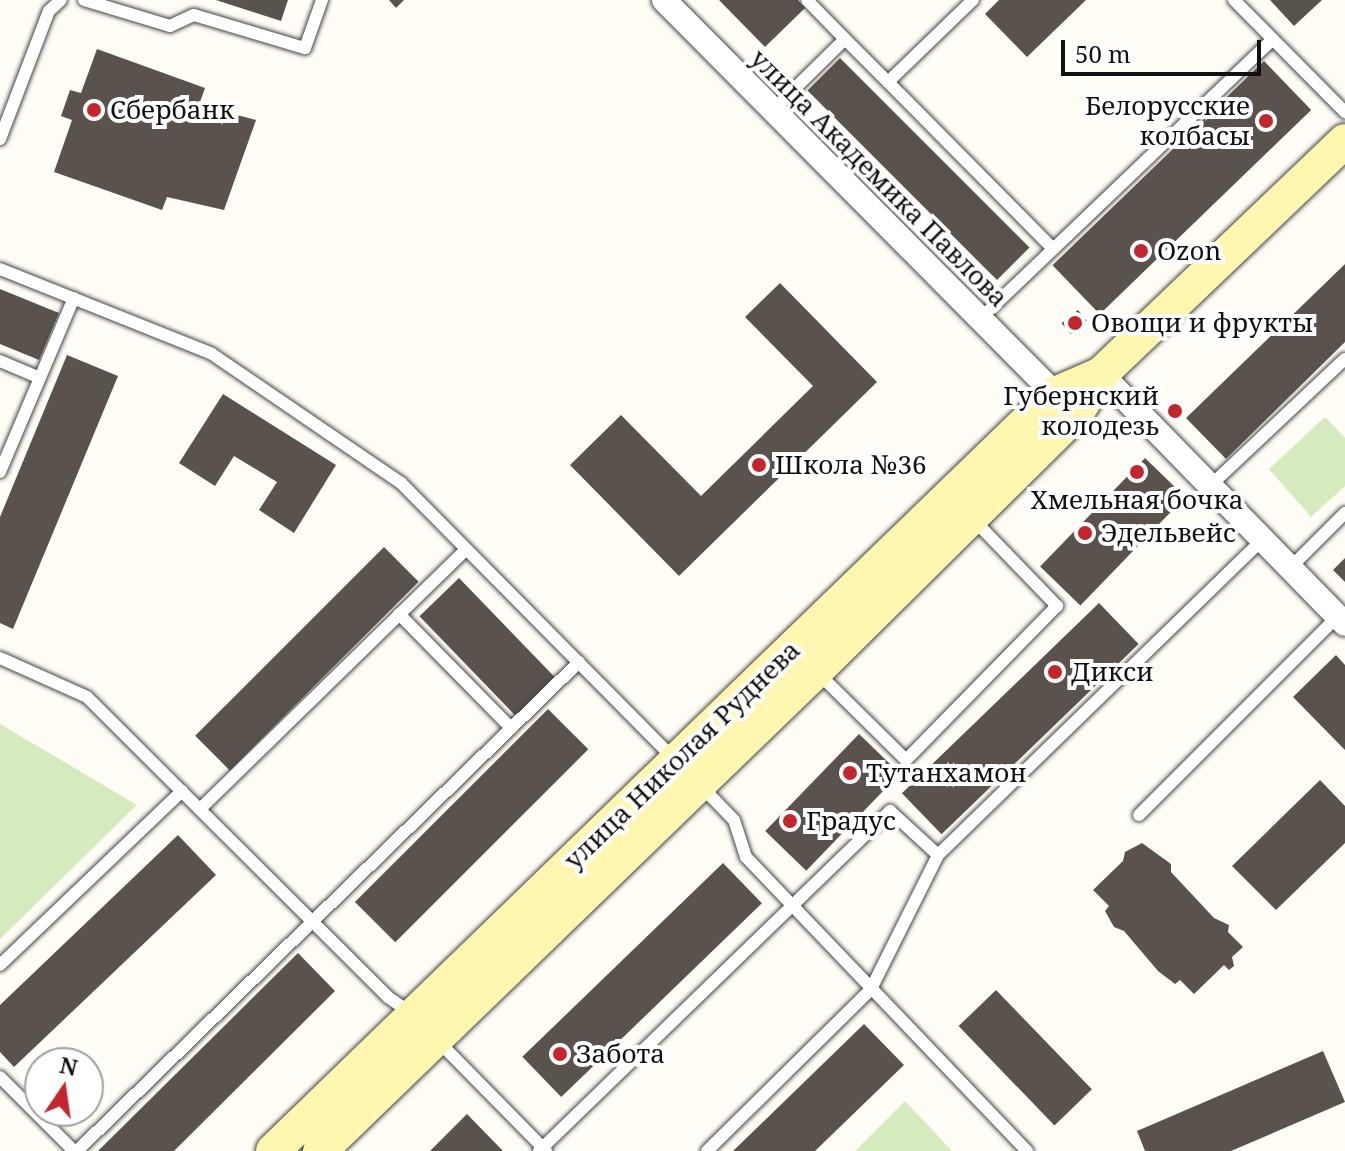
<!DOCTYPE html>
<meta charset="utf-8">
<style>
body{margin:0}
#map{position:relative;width:1345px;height:1151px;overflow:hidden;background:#fffdf5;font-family:"Noto Serif",serif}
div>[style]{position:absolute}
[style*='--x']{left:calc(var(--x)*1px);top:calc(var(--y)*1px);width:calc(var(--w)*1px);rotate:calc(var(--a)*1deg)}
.green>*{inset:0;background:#d5ebbd}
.building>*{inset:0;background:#5a524d;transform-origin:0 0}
.round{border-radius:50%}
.roads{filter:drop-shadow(0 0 2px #444) drop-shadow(0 0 2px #444)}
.lane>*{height:12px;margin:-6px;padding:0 6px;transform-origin:6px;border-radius:6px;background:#fff}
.street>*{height:24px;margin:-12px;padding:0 12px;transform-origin:12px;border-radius:12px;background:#fff}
.secondary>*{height:34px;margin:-17px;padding:0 17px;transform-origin:17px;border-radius:17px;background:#fff6b0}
.dots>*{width:22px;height:22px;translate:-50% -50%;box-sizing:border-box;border:4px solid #fff;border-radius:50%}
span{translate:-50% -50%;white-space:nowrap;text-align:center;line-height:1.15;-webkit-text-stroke:8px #fff;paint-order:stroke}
.poi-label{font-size:26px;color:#111}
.right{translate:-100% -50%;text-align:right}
.left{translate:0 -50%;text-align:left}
.street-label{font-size:26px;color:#111}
.north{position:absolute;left:24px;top:1047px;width:80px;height:80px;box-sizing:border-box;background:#fff;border:2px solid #a0a0a0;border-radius:50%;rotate:13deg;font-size:22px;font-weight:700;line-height:32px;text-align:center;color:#111}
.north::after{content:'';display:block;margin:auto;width:28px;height:36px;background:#c4262e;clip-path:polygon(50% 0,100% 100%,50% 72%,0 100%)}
.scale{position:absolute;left:1061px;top:40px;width:200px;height:36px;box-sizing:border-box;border:4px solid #111;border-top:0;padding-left:10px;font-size:24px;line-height:28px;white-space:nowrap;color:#111;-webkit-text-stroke:6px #fff;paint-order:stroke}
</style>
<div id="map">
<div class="green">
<div style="clip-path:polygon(1325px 417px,1345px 438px,1345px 486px,1311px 517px,1269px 469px)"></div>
<div style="clip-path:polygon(0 724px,137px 805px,0 939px)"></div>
<div style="clip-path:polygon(905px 1101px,952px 1151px,855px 1151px)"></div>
</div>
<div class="building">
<div style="clip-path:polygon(216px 0,288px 0,281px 21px)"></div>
<div style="clip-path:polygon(389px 0,404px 0,396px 8px)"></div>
<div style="clip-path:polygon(719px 0,798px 0,805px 8px,765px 47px)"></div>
<div style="clip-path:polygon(999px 0,1086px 0,1027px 57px,985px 14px)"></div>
<div style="clip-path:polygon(1270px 0,1322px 0,1294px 26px)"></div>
<div style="clip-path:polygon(97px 49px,205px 88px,199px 105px,256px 120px,224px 210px,167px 197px,162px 210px,54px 172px,72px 120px,61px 116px,70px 90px,81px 93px)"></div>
<div style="left:840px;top:58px;width:268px;height:46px;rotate:45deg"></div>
<div style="left:1264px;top:61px;width:68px;height:294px;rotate:46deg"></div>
<div style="clip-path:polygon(1345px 264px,1345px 342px,1226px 459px,1186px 418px)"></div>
<div style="clip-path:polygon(780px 283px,877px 382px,679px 576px,570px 465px,621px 415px,701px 496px,813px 386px,745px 317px)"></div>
<div style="clip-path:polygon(0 289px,59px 313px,39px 360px,0 344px)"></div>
<div style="left:1078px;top:310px;width:14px;height:21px;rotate:51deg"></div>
<div style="clip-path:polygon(67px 355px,118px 376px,13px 629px,0 623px,0 517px)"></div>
<div style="clip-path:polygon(223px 394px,336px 465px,294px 533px,259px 510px,277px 482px,234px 456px,215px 486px,179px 463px)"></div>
<div class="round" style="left:1170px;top:406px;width:10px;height:10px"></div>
<div style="left:1145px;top:458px;width:56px;height:151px;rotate:44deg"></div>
<div style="left:384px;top:547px;width:49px;height:267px;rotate:45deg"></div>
<div style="clip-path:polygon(1345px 558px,1345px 582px,1333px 570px)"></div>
<div style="left:459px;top:578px;width:138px;height:55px;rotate:46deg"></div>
<div style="left:1099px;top:603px;width:57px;height:274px;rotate:46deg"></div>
<div style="clip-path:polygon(1336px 655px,1345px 665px,1345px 750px,1293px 697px)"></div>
<div style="left:548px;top:709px;width:57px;height:273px;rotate:45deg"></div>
<div style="left:859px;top:734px;width:57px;height:135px;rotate:44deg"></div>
<div style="clip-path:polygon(1320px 780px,1345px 806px,1345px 843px,1276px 910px,1232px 866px)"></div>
<div style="clip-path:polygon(178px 835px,216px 875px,14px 1067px,0 1052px,0 1005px)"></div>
<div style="clip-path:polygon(1142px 843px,1171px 864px,1171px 872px,1214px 918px,1229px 925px,1228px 932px,1243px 947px,1232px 957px,1234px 966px,1229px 970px,1224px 965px,1194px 994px,1180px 980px,1175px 984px,1158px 971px,1124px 931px,1114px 927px,1105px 911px,1109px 906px,1093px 890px,1123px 861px,1125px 852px)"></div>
<div style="left:723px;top:863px;width:56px;height:279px;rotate:46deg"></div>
<div style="clip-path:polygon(298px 953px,335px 991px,174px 1151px,98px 1151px)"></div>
<div style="left:996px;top:990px;width:138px;height:52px;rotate:46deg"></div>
<div style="clip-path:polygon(864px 1024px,904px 1065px,815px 1151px,733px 1151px)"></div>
<div style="clip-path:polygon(1323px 1051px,1345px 1102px,1231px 1151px,1145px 1151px,1137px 1131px)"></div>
<div style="clip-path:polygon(467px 1114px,503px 1151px,430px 1151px)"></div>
</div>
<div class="roads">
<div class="lane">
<div style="--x:84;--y:0;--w:90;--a:16.8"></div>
<div style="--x:170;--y:26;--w:26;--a:-25"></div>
<div style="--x:194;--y:15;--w:116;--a:16.6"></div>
<div style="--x:305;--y:48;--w:51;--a:-70.5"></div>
<div style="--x:1234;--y:0;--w:158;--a:45.3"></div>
<div style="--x:845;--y:39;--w:61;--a:45"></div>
<div style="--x:888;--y:82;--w:118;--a:-44"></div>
<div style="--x:888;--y:82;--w:235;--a:45.3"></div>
<div style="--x:773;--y:110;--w:101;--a:-44.6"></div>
<div style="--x:845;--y:39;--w:54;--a:-134.3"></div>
<div style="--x:0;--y:139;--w:137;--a:-69.1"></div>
<div style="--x:49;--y:11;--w:16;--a:-43"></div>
<div style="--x:0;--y:269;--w:228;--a:21.8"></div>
<div style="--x:212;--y:354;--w:229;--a:34.3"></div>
<div style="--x:401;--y:483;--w:388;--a:45.3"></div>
<div style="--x:980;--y:319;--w:405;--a:-43.7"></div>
<div style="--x:0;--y:361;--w:43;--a:23"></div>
<div style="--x:0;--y:472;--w:189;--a:-67"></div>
<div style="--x:1210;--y:486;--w:185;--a:-43.3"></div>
<div style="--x:1290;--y:568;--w:78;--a:-45"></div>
<div style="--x:399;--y:614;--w:160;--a:45.5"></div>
<div style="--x:0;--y:658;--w:95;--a:24.1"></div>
<div style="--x:87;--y:697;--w:425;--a:44.9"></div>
<div style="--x:388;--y:997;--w:29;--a:35"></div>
<div style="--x:819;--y:674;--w:122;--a:44.7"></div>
<div style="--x:906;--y:760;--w:216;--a:-45.6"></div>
<div style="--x:1057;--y:606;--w:120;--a:-134"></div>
<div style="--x:701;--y:786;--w:47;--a:45.9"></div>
<div style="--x:734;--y:820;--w:39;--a:72"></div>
<div style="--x:746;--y:857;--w:407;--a:46.3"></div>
<div style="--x:200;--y:809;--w:372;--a:-44.3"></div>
<div style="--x:1139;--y:815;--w:281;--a:-45"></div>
<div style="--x:0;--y:965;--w:252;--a:-43.7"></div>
<div style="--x:439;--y:1042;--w:153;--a:45.5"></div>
<div style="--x:0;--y:1077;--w:105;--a:45"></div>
<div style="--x:77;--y:1151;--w:701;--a:-44.25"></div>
<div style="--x:539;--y:1151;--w:489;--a:-44.1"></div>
<div style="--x:890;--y:811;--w:65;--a:42.5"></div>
<div style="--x:938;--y:855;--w:452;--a:-44.2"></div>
<div style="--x:707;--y:1151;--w:231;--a:-44.6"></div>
<div style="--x:871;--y:989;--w:150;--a:-63.4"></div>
</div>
<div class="street">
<div style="--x:664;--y:0;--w:555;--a:45.22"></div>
<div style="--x:1101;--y:374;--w:349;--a:45.7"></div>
</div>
<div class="secondary">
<div style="--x:273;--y:1151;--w:1088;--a:-44.07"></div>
<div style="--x:1055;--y:394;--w:50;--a:-23.5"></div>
<div style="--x:320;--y:1151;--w:690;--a:-44.06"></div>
<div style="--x:816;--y:671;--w:366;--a:-44.7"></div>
<div style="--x:1076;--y:414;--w:47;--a:-58"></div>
<div style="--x:1101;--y:374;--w:337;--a:-43.7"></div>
</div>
</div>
<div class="dots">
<div style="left:94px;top:110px;background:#c4262e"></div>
<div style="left:1266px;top:121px;background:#c4262e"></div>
<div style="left:1141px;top:251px;background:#c4262e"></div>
<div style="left:1075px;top:323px;background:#c4262e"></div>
<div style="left:1175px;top:411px;background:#c4262e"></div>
<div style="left:759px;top:465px;background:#c4262e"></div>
<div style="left:1137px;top:472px;background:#c4262e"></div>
<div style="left:1085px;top:533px;background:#c4262e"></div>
<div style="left:1055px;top:672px;background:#c4262e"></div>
<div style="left:850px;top:773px;background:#c4262e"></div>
<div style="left:790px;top:821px;background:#c4262e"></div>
<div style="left:560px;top:1054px;background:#c4262e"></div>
</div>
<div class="poi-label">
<span class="right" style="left:1250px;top:121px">Белорусские<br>колбасы</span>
<span class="left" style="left:110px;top:110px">Сбербанк</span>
<span class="left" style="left:1157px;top:251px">Ozon</span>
<span class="left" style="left:1091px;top:323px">Овощи и фрукты</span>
<span class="right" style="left:1159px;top:411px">Губернский<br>колодезь</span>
<span class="left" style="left:775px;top:465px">Школа №36</span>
<span style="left:1137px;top:500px">Хмельная бочка</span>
<span class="left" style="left:1101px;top:533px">Эдельвейс</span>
<span class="left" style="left:1071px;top:672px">Дикси</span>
<span class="left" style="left:866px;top:773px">Тутанхамон</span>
<span class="left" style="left:806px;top:821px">Градус</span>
<span class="left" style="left:576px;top:1054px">Забота</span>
</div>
<div class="street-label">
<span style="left:879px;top:178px;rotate:45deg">улица Академика Павлова</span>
<span style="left:682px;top:755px;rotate:-44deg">улица Николая Руднева</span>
</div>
<div class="north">N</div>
<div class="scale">50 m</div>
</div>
